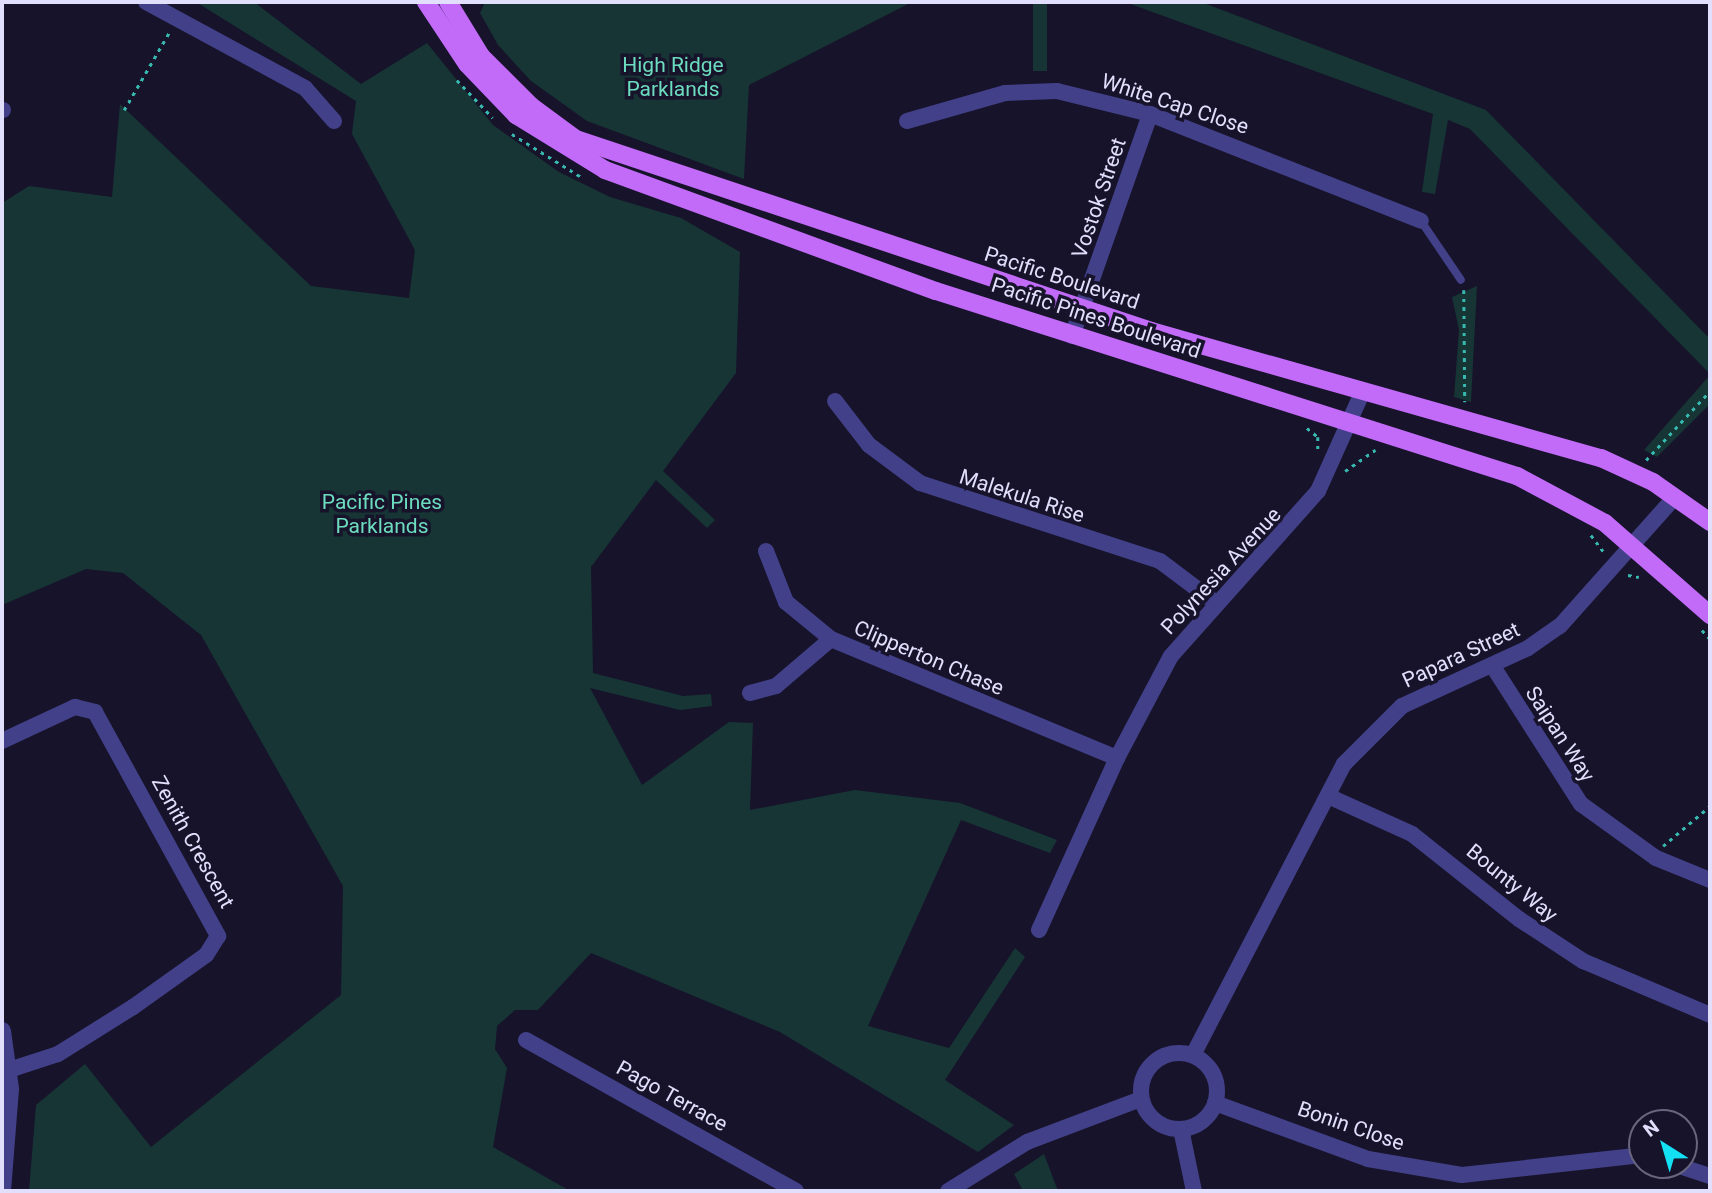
<!DOCTYPE html>
<style>
body{margin:0}
#map{position:relative;width:1712px;height:1193px;overflow:hidden;background:#17132b;font-family:Roboto,sans-serif}
div>[style]{position:absolute}
[style*='--x']{left:calc(var(--x)*1px);top:calc(var(--y)*1px);width:calc(var(--w)*1px);rotate:calc(var(--a)*1deg)}
.green>*{inset:0;background:#163534;transform-origin:0 0}
.path>*{height:2.5px;margin-top:-1.25px;transform-origin:0;background:repeating-linear-gradient(90deg,#37b9af 0 3.5px,transparent 0 8.5px)}
.service>*{height:8px;margin:-4px;padding:0 4px;transform-origin:4px;border-radius:4px;background:#424088}
.minor>*{height:16px;margin:-8px;padding:0 8px;transform-origin:8px;border-radius:8px;background:#424088}
.minor>.ring{margin:-8px;padding:0;box-sizing:content-box;background:none;border:16px solid #424088;border-radius:50%}
.tertiary>*{height:18px;margin:-9px;padding:0 9px;transform-origin:9px;border-radius:9px;background:#424088}
.primary>*{height:18px;margin:-9px;padding:0 9px;transform-origin:9px;border-radius:9px;background:#c16bf8}
span{translate:-50% -50%;white-space:nowrap;text-align:center;line-height:1.15;-webkit-text-stroke:7px #17132b;paint-order:stroke}
.park-label{font-size:21px;color:#6cdcbe}
.street-label{font-size:21px;color:#e2dffd}
.frame{position:absolute;inset:0;border:4px solid #e2dffd;pointer-events:none}
.north{position:absolute;left:1628px;top:1109px;width:70px;height:70px;box-sizing:border-box;background:#17132b;border:2px solid #68657f;border-radius:50%;rotate:323deg;font-size:19px;font-weight:700;line-height:28px;text-align:center;color:#e2dffd}
.north::after{content:'';display:block;margin:auto;width:24px;height:32px;background:#14e0f4;clip-path:polygon(50% 0,100% 100%,50% 72%,0 100%)}
</style>
<div id="map">
<div class="green">
<div style="clip-path:polygon(196px 2px,254px 2px,361px 84px,427px 43px,493px 125px,559px 172px,610px 197px,681px 218px,740px 252px,736px 373px,663px 471px,715px 520px,707px 528px,656px 480px,591px 567px,593px 673px,683px 696px,711px 694px,712px 706px,680px 710px,590px 688px,642px 785px,729px 722px,753px 723px,750px 810px,855px 790px,960px 803px,1057px 840px,1050px 853px,961px 820px,868px 1026px,949px 1048px,1015px 948px,1025px 957px,945px 1080px,1014px 1125px,978px 1152px,780px 1032px,591px 953px,538px 1010px,515px 1010px,497px 1026px,495px 1049px,507px 1068px,493px 1147px,570px 1191px,29px 1191px,36px 1105px,85px 1064px,151px 1147px,341px 995px,343px 886px,201px 635px,123px 573px,86px 569px,2px 605px,2px 203px,29px 186px,112px 197px,120px 104px,311px 286px,409px 298px,415px 250px,352px 134px,356px 101px)"></div>
<div style="clip-path:polygon(485px 2px,912px 2px,749px 85px,744px 179px,587px 121px,531px 81px,498px 45px,480px 13px)"></div>
<div style="left:1033px;top:2px;width:14px;height:69px"></div>
<div style="clip-path:polygon(1125px 2px,1201px 2px,1486px 110px,1710px 339px,1710px 374px,1470px 129px,1448px 120px,1435px 194px,1422px 192px,1433px 114px)"></div>
<div style="clip-path:polygon(1477px 286px,1471px 402px,1454px 397px,1459px 330px,1452px 297px)"></div>
<div style="clip-path:polygon(1710px 375px,1710px 404px,1657px 457px,1644px 450px)"></div>
<div style="clip-path:polygon(1044px 1154px,1058px 1191px,1023px 1191px,1014px 1174px)"></div>
</div>
<div class="path">
<div style="--x:457;--y:80;--w:52;--a:46.5"></div>
<div style="--x:124;--y:110;--w:91;--a:-59.8"></div>
<div style="--x:512;--y:134;--w:84;--a:31.8"></div>
<div style="--x:1464;--y:290;--w:112;--a:89.5"></div>
<div style="--x:1307;--y:428;--w:14;--a:39"></div>
<div style="--x:1318;--y:437;--w:16;--a:90"></div>
<div style="--x:1646;--y:460;--w:94;--a:-47.2"></div>
<div style="--x:1345;--y:471;--w:37;--a:-35"></div>
<div style="--x:1591;--y:535;--w:21;--a:53"></div>
<div style="--x:1628;--y:575;--w:11;--a:10"></div>
<div style="--x:1702;--y:630;--w:12;--a:48"></div>
<div style="--x:1663;--y:846;--w:62;--a:-40.4"></div>
</div>
<div class="service">
<div style="--x:1421;--y:221;--w:71;--a:55.9"></div>
</div>
<div class="minor">
<div style="--x:146;--y:2;--w:181;--a:28.4"></div>
<div style="--x:305;--y:88;--w:44;--a:48.7"></div>
<div style="--x:2;--y:110;--w:1;--a:0"></div>
<div style="--x:907;--y:121;--w:102;--a:-15.9"></div>
<div style="--x:1005;--y:93;--w:52;--a:-2.2"></div>
<div style="--x:1057;--y:91;--w:96;--a:13.9"></div>
<div style="--x:1150;--y:114;--w:291;--a:21.5"></div>
<div style="--x:1072;--y:336;--w:235;--a:-70.6"></div>
<div style="--x:835;--y:401;--w:56;--a:52.3"></div>
<div style="--x:869;--y:445;--w:64;--a:36.7"></div>
<div style="--x:920;--y:483;--w:252;--a:18"></div>
<div style="--x:1160;--y:561;--w:70;--a:36.9"></div>
<div style="--x:766;--y:551;--w:55;--a:68.6"></div>
<div style="--x:786;--y:602;--w:58;--a:39.4"></div>
<div style="--x:831;--y:639;--w:310;--a:22.6"></div>
<div style="--x:1492;--y:665;--w:165;--a:57.4"></div>
<div style="--x:1581;--y:804;--w:92;--a:35.8"></div>
<div style="--x:1656;--y:858;--w:58;--a:22.2"></div>
<div style="--x:750;--y:693;--w:27;--a:-15"></div>
<div style="--x:776;--y:686;--w:72;--a:-40.5"></div>
<div style="--x:2;--y:741;--w:81;--a:-25"></div>
<div style="--x:75;--y:707;--w:21;--a:14"></div>
<div style="--x:95;--y:712;--w:256;--a:61.2"></div>
<div style="--x:218;--y:936;--w:22;--a:122"></div>
<div style="--x:206;--y:955;--w:90;--a:144.5"></div>
<div style="--x:133;--y:1007;--w:89;--a:147.9"></div>
<div style="--x:58;--y:1054;--w:52;--a:161.9"></div>
<div style="--x:1328;--y:796;--w:92;--a:24.3"></div>
<div style="--x:1412;--y:834;--w:137;--a:38.5"></div>
<div style="--x:1519;--y:919;--w:77;--a:33.3"></div>
<div style="--x:1583;--y:961;--w:138;--a:23"></div>
<div style="--x:1039;--y:930;--w:189;--a:-65.6"></div>
<div style="--x:1117;--y:758;--w:115;--a:-62.1"></div>
<div style="--x:1171;--y:656;--w:221;--a:-48.3"></div>
<div style="--x:1318;--y:491;--w:107;--a:-65.8"></div>
<div style="--x:526;--y:1040;--w:309;--a:29.2"></div>
<div class="ring" style="left:1141px;top:1053px;width:60px;height:60px"></div>
<div style="--x:1193;--y:1055;--w:328;--a:-62.6"></div>
<div style="--x:1344;--y:764;--w:82;--a:-45"></div>
<div style="--x:1402;--y:706;--w:139;--a:-24.7"></div>
<div style="--x:1528;--y:648;--w:39;--a:-35"></div>
<div style="--x:1560;--y:626;--w:173;--a:-48.3"></div>
<div style="--x:1215;--y:1103;--w:163;--a:20.1"></div>
<div style="--x:1368;--y:1159;--w:95;--a:9.7"></div>
<div style="--x:1462;--y:1175;--w:181;--a:-6.3"></div>
<div style="--x:1181;--y:1129;--w:63;--a:78.2"></div>
<div style="--x:1676;--y:1165;--w:36;--a:18"></div>
<div style="--x:948;--y:1191;--w:93;--a:-31.8"></div>
<div style="--x:1027;--y:1142;--w:122;--a:-20.7"></div>
</div>
<div class="tertiary">
<div style="--x:2;--y:1031;--w:59;--a:82.1"></div>
<div style="--x:10;--y:1089;--w:102;--a:94.5"></div>
</div>
<div class="primary">
<div style="--x:426;--y:2;--w:74;--a:56.5"></div>
<div style="--x:467;--y:64;--w:71;--a:46.1"></div>
<div style="--x:516;--y:115;--w:105;--a:31.7"></div>
<div style="--x:605;--y:170;--w:352;--a:20.1"></div>
<div style="--x:936;--y:291;--w:610;--a:17.66"></div>
<div style="--x:1517;--y:476;--w:100;--a:28.1"></div>
<div style="--x:1605;--y:523;--w:140;--a:41.2"></div>
<div style="--x:448;--y:2;--w:63;--a:58.6"></div>
<div style="--x:481;--y:56;--w:71;--a:45"></div>
<div style="--x:531;--y:106;--w:56;--a:36.3"></div>
<div style="--x:576;--y:139;--w:606;--a:18.46"></div>
<div style="--x:1151;--y:331;--w:468;--a:15.8"></div>
<div style="--x:1601;--y:458;--w:57;--a:24.8"></div>
<div style="--x:1653;--y:482;--w:70;--a:35.1"></div>
</div>
<div class="park-label">
<span style="left:673px;top:77px">High Ridge<br>Parklands</span>
<span style="left:382px;top:514px">Pacific Pines<br>Parklands</span>
</div>
<div class="street-label">
<span style="left:1175px;top:104px;rotate:18deg">White Cap Close</span>
<span style="left:1099px;top:198px;rotate:-71deg">Vostok Street</span>
<span style="left:1062px;top:278px;rotate:18deg">Pacific Boulevard</span>
<span style="left:1096px;top:318px;rotate:18deg">Pacific Pines Boulevard</span>
<span style="left:1022px;top:496px;rotate:18deg">Malekula Rise</span>
<span style="left:1221px;top:571px;rotate:-47deg">Polynesia Avenue</span>
<span style="left:1461px;top:655px;rotate:-25deg">Papara Street</span>
<span style="left:929px;top:658px;rotate:23deg">Clipperton Chase</span>
<span style="left:1560px;top:734px;rotate:57deg">Saipan Way</span>
<span style="left:193px;top:842px;rotate:61deg">Zenith Crescent</span>
<span style="left:1512px;top:883px;rotate:39deg">Bounty Way</span>
<span style="left:672px;top:1096px;rotate:29deg">Pago Terrace</span>
<span style="left:1351px;top:1126px;rotate:19deg">Bonin Close</span>
</div>
<div class="frame"></div>
<div class="north">N</div>
</div>
